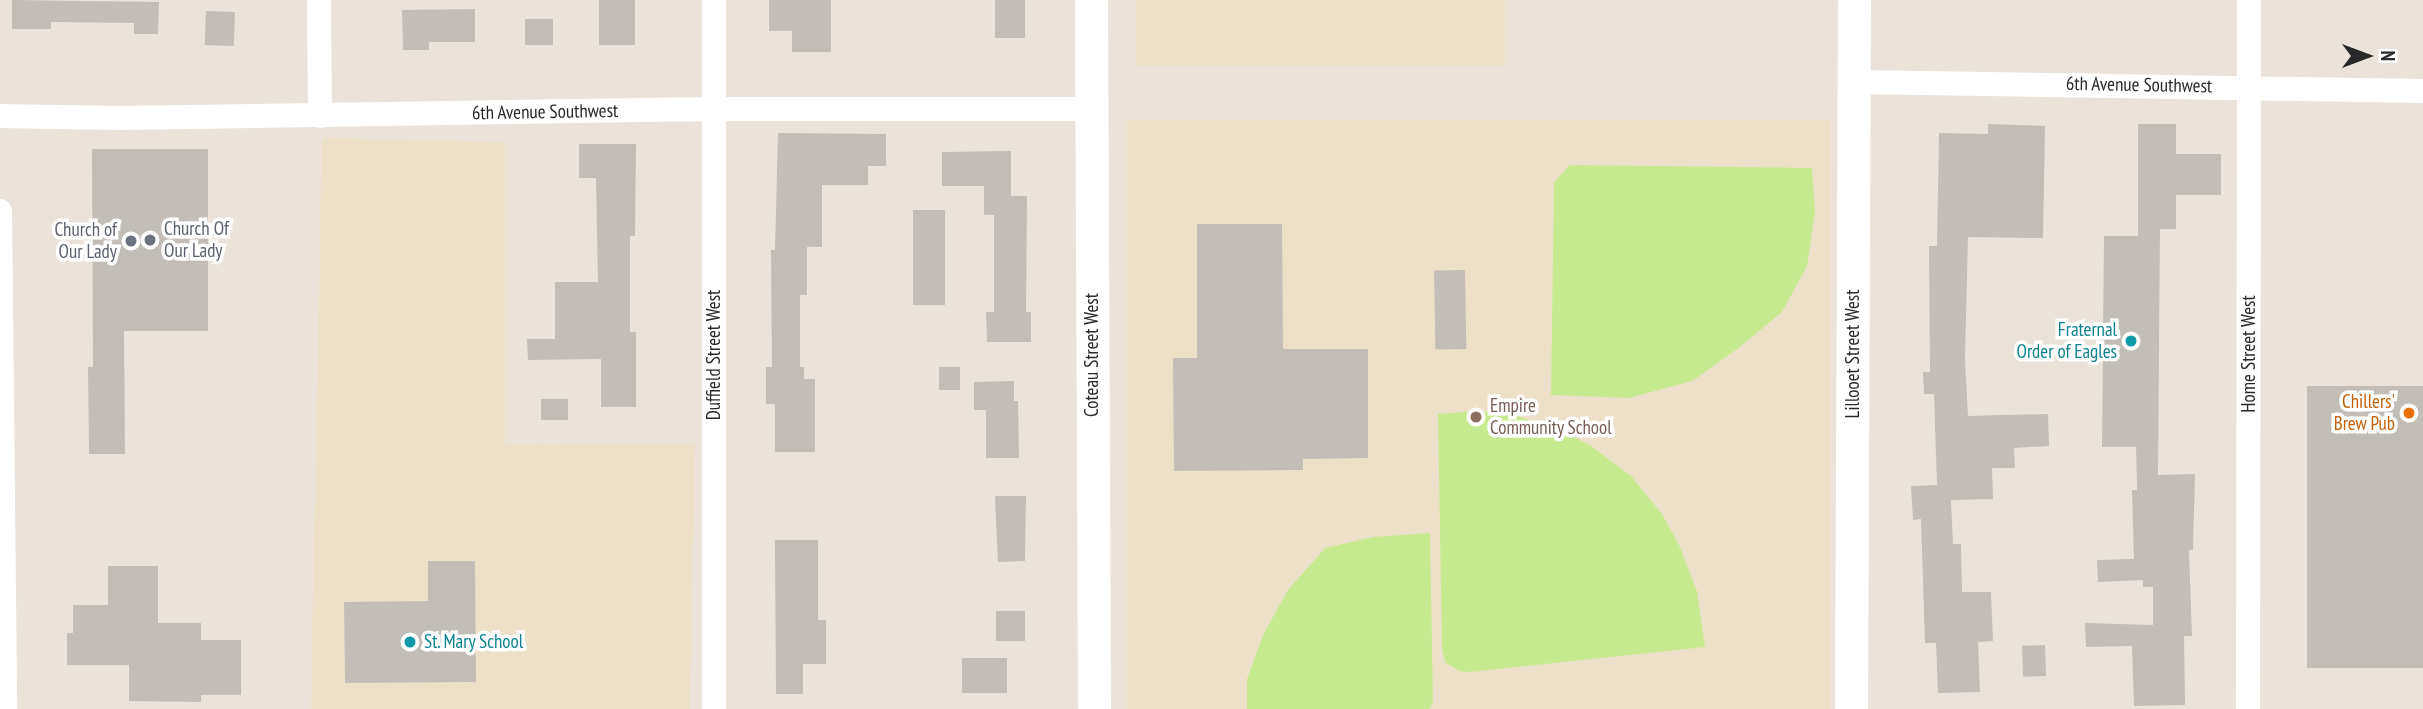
<!DOCTYPE html>
<style>
body{margin:0}
#map{position:relative;width:2423px;height:709px;overflow:hidden;background:#ebe3da;font-family:"PT Sans Narrow",sans-serif}
div>[style]{position:absolute}
[style*='--x']{left:calc(var(--x)*1px);top:calc(var(--y)*1px);width:calc(var(--w)*1px);rotate:calc(var(--a)*1deg)}
.education>*{inset:0;background:#ede0c9;transform-origin:0 0}
.pitch>*{inset:0;background:#c7ea91}
.building>*{inset:0;background:#c3bdb7;transform-origin:0 0}
.street>*{height:24px;margin:-12px;padding:0 12px;transform-origin:12px;border-radius:12px;background:#fff}
.secondary>*{height:33px;margin:-16.5px;padding:0 16.5px;transform-origin:16.5px;border-radius:16.5px;background:#fff}
.dots>*{width:19px;height:19px;translate:-50% -50%;box-sizing:border-box;border:4px solid #fff;border-radius:50%}
span{translate:-50% -50%;white-space:nowrap;text-align:center;line-height:1.15;-webkit-text-stroke:7px #fff;paint-order:stroke}
.street-label{font-size:19px;color:#292929}
.worship-label{font-size:19px;color:#5b616d}
.left{translate:0 -50%;text-align:left}
.right{translate:-100% -50%;text-align:right}
.culture-label{font-size:19px;color:#0d838f}
.food-label{font-size:19px;color:#c56008}
.education-label{font-size:19px;color:#785e54}
.north{position:absolute;left:2332px;top:21px;width:70px;height:70px;-webkit-text-stroke:5px #fff;paint-order:stroke;rotate:90deg;font-size:19px;font-weight:700;line-height:28px;text-align:center;color:#292929}
.north::after{content:'';display:block;margin:auto;width:24px;height:32px;background:#292929;clip-path:polygon(50% 0,100% 100%,50% 72%,0 100%)}
</style>
<div id="map">
<div class="education">
<div style="left:1136px;top:0;width:369px;height:66px"></div>
<div style="left:1127px;top:120px;width:703px;height:589px"></div>
<div style="clip-path:polygon(322px 138px,505px 142px,505px 444px,695px 443px,690px 709px,311px 709px)"></div>
</div>
<div class="pitch">
<div style="clip-path:polygon(1570px 165px,1812px 168px,1815px 212px,1807px 266px,1782px 312px,1736px 350px,1692px 381px,1629px 398px,1551px 395px,1554px 182px)"></div>
<div style="clip-path:polygon(1478px 411px,1509px 414px,1551px 426px,1590px 445px,1631px 476px,1662px 514px,1679px 545px,1697px 591px,1705px 647px,1471px 672px,1459px 671px,1445px 662px,1442px 649px,1438px 414px)"></div>
<div style="clip-path:polygon(1430px 533px,1433px 702px,1429px 709px,1247px 709px,1247px 679px,1263px 635px,1288px 590px,1325px 548px,1373px 537px)"></div>
</div>
<div class="building">
<div style="clip-path:polygon(12px 0,159px 2px,158px 34px,134px 34px,134px 23px,51px 22px,51px 29px,12px 29px)"></div>
<div style="left:635px;top:0;width:45px;height:36px;rotate:90deg"></div>
<div style="clip-path:polygon(769px 0,831px 0,831px 52px,792px 52px,792px 31px,769px 31px)"></div>
<div style="left:995px;top:0;width:30px;height:38px"></div>
<div style="clip-path:polygon(475px 9px,475px 42px,429px 42px,429px 50px,403px 50px,402px 10px)"></div>
<div style="left:206px;top:11px;width:29px;height:34px;rotate:2deg"></div>
<div style="left:525px;top:19px;width:28px;height:26px"></div>
<div style="clip-path:polygon(1988px 124px,2045px 126px,2043px 238px,1968px 237px,1965px 359px,1968px 416px,2048px 414px,2049px 446px,2014px 448px,2015px 468px,1992px 468px,1993px 499px,1951px 500px,1953px 544px,1961px 544px,1962px 592px,1991px 592px,1993px 641px,1978px 642px,1980px 692px,1938px 693px,1936px 643px,1925px 643px,1921px 519px,1913px 520px,1911px 486px,1937px 485px,1934px 394px,1924px 394px,1923px 372px,1930px 372px,1929px 246px,1937px 246px,1939px 133px,1988px 134px)"></div>
<div style="clip-path:polygon(2138px 124px,2176px 124px,2176px 154px,2221px 154px,2221px 195px,2176px 195px,2176px 229px,2160px 229px,2158px 475px,2195px 474px,2193px 550px,2189px 550px,2192px 636px,2184px 636px,2185px 705px,2134px 706px,2132px 646px,2086px 647px,2085px 623px,2153px 625px,2153px 587px,2143px 587px,2143px 580px,2098px 582px,2097px 560px,2134px 559px,2132px 490px,2137px 490px,2136px 447px,2102px 447px,2104px 236px,2138px 236px)"></div>
<div style="clip-path:polygon(778px 133px,886px 134px,886px 166px,868px 166px,868px 185px,822px 185px,822px 247px,807px 247px,807px 295px,800px 295px,800px 367px,804px 367px,804px 379px,815px 379px,815px 452px,775px 452px,775px 404px,766px 404px,766px 367px,772px 367px,771px 250px,775px 250px)"></div>
<div style="clip-path:polygon(579px 144px,636px 144px,635px 236px,630px 236px,630px 332px,636px 332px,636px 407px,601px 407px,601px 359px,528px 360px,527px 339px,555px 339px,555px 282px,598px 282px,596px 178px,579px 178px)"></div>
<div style="clip-path:polygon(92px 149px,208px 149px,208px 331px,124px 331px,125px 454px,89px 454px,88px 367px,93px 367px)"></div>
<div style="clip-path:polygon(1011px 151px,1011px 196px,1027px 196px,1026px 312px,1031px 312px,1031px 342px,987px 342px,986px 312px,994px 312px,994px 215px,984px 215px,984px 186px,942px 186px,942px 152px)"></div>
<div style="left:913px;top:210px;width:32px;height:95px"></div>
<div style="clip-path:polygon(1197px 224px,1282px 224px,1283px 349px,1368px 349px,1368px 458px,1303px 459px,1303px 470px,1174px 471px,1173px 358px,1197px 358px)"></div>
<div style="left:1465px;top:270px;width:79px;height:31px;rotate:89deg"></div>
<div style="left:939px;top:367px;width:21px;height:23px"></div>
<div style="clip-path:polygon(1014px 381px,1014px 401px,1018px 401px,1019px 458px,986px 458px,986px 410px,974px 410px,974px 382px)"></div>
<div style="left:2307px;top:386px;width:116px;height:282px"></div>
<div style="left:541px;top:399px;width:27px;height:21px"></div>
<div style="clip-path:polygon(995px 496px,1026px 496px,1025px 561px,998px 562px)"></div>
<div style="clip-path:polygon(775px 540px,818px 540px,818px 620px,826px 620px,826px 664px,803px 664px,803px 694px,776px 694px)"></div>
<div style="clip-path:polygon(428px 561px,475px 561px,476px 682px,345px 683px,344px 602px,428px 601px)"></div>
<div style="clip-path:polygon(108px 566px,158px 566px,158px 623px,201px 623px,201px 640px,241px 640px,241px 695px,201px 695px,201px 702px,129px 701px,129px 665px,67px 665px,67px 633px,73px 633px,73px 605px,108px 605px)"></div>
<div style="left:1025px;top:611px;width:30px;height:29px;rotate:90deg"></div>
<div style="left:2045px;top:645px;width:31px;height:23px;rotate:88deg"></div>
<div style="left:962px;top:658px;width:45px;height:35px"></div>
</div>
<div class="street">
<div style="--x:319;--y:0;--w:116;--a:89.5"></div>
<div style="--x:714;--y:0;--w:709;--a:90"></div>
<div style="--x:1855;--y:82;--w:568;--a:0.91"></div>
<div style="--x:0;--y:116;--w:119;--a:1"></div>
<div style="--x:119;--y:118;--w:595;--a:-0.87"></div>
<div style="--x:714;--y:109;--w:377;--a:0"></div>
<div style="--x:0;--y:211;--w:498;--a:89.4"></div>
<div style="--x:2248;--y:709;--w:709;--a:-89.92"></div>
</div>
<div class="secondary">
<div style="--x:1091;--y:0;--w:709;--a:89.76"></div>
<div style="--x:1851;--y:709;--w:709;--a:-89.76"></div>
</div>
<div class="dots">
<div style="left:150px;top:240px;background:#6b7280"></div>
<div style="left:131px;top:241px;background:#6b7280"></div>
<div style="left:2131px;top:341px;background:#0f9aa8"></div>
<div style="left:2409px;top:413px;background:#e8710a"></div>
<div style="left:1476px;top:417px;background:#8d6e63"></div>
<div style="left:410px;top:642px;background:#0f9aa8"></div>
</div>
<div class="street-label">
<span style="left:2139px;top:85px;rotate:1deg">6th Avenue Southwest</span>
<span style="left:545px;top:112px;rotate:-1deg">6th Avenue Southwest</span>
<span style="left:1853px;top:354px;rotate:-90deg">Lillooet Street West</span>
<span style="left:2249px;top:354px;rotate:-90deg">Home Street West</span>
<span style="left:714px;top:355px;rotate:-90deg">Duffield Street West</span>
<span style="left:1092px;top:355px;rotate:-90deg">Coteau Street West</span>
</div>
<div class="worship-label">
<span class="left" style="left:164px;top:240px">Church Of<br>Our Lady</span>
<span class="right" style="left:117px;top:241px">Church of<br>Our Lady</span>
</div>
<div class="culture-label">
<span class="right" style="left:2117px;top:341px">Fraternal<br>Order of Eagles</span>
<span class="left" style="left:424px;top:642px">St. Mary School</span>
</div>
<div class="food-label">
<span class="right" style="left:2395px;top:413px">Chillers'<br>Brew Pub</span>
</div>
<div class="education-label">
<span class="left" style="left:1490px;top:417px">Empire<br>Community School</span>
</div>
<div class="north">N</div>
</div>
